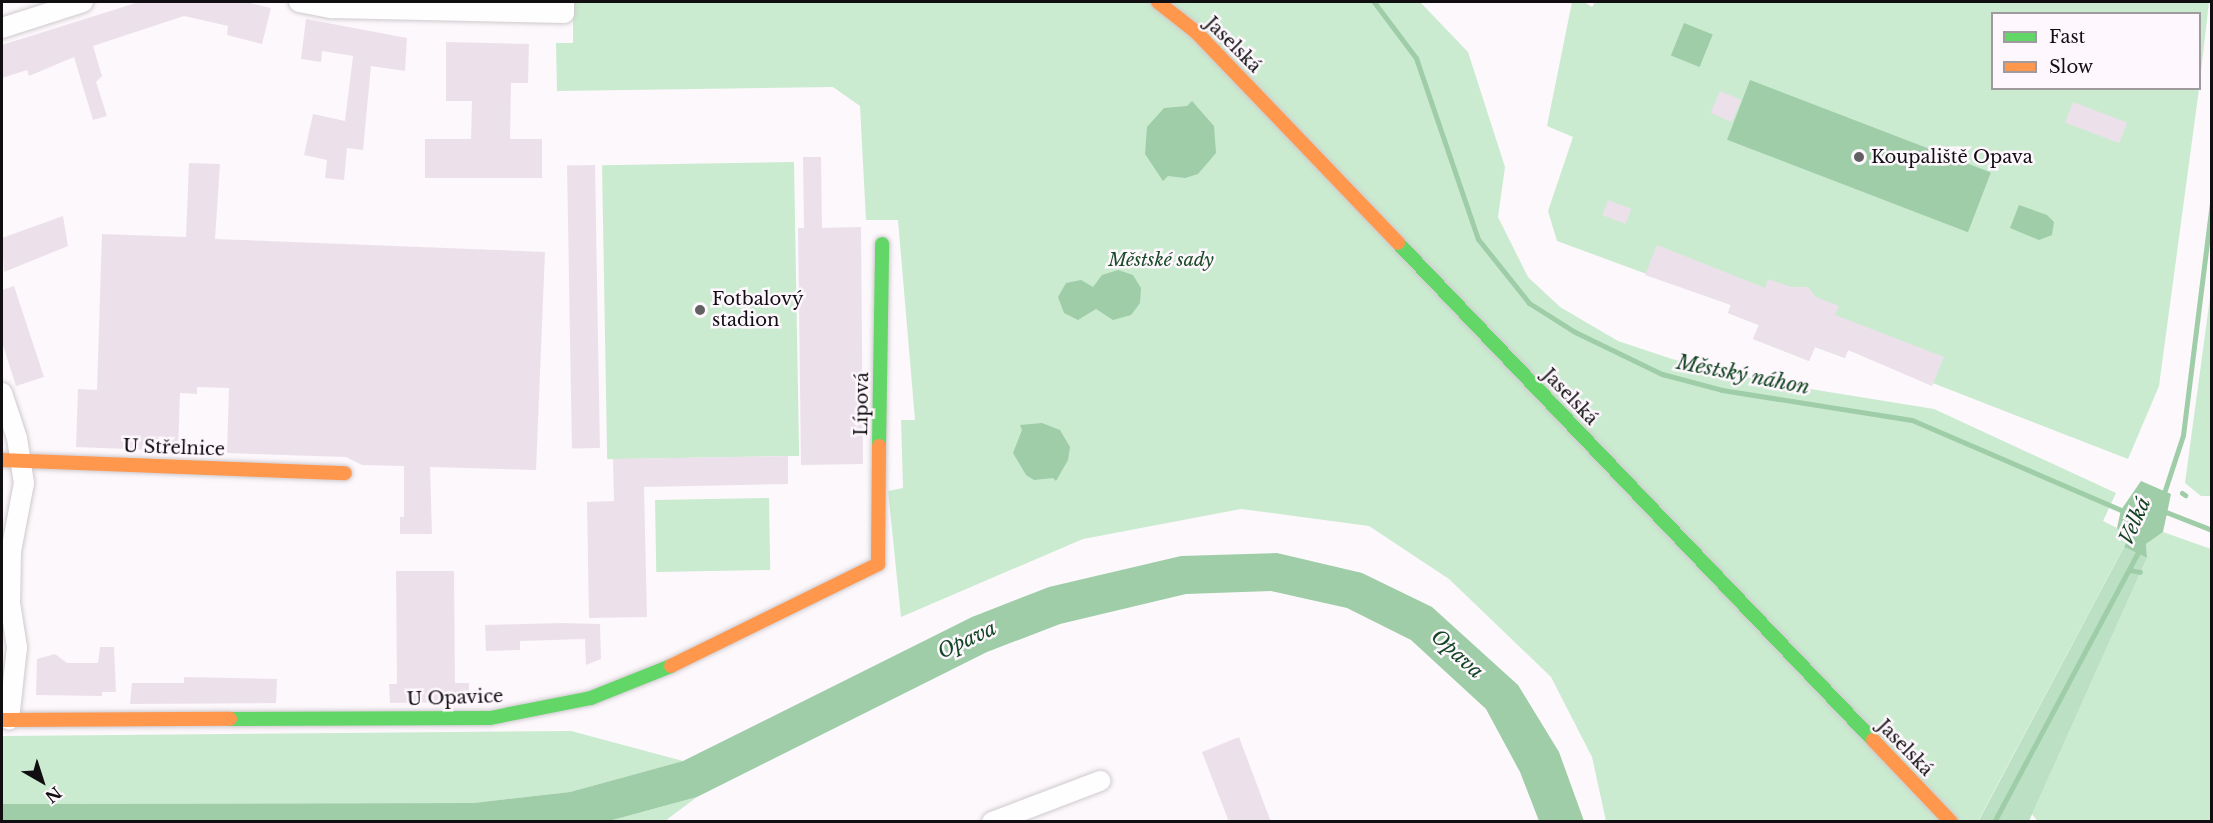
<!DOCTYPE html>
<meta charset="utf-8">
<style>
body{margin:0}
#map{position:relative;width:2213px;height:823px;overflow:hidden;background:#fdf8fc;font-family:"Libre Baskerville",serif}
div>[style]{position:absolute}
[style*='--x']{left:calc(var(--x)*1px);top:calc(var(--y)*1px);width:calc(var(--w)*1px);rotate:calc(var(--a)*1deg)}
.green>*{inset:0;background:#caebd0;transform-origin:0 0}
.forest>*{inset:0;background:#bce0c3}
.water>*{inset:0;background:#9ecda8;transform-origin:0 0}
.stream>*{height:5px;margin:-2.5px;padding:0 2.5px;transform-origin:2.5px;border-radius:2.5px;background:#9ecda8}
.building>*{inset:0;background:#ece1eb;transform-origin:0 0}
.roads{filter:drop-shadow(0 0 2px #cecacd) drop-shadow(0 0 2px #cecacd)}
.street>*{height:20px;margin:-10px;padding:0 10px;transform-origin:10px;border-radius:10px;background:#fffeff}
.fast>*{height:14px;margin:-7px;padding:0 7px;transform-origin:7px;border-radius:7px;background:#63d668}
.slow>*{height:14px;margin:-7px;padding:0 7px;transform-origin:7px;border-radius:7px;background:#ff974d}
.dots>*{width:16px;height:16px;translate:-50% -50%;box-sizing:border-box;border:3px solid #fef7fd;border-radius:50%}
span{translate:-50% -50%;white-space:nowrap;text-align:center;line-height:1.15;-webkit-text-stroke:5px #fef7fd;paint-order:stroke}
.street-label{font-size:18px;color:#100e10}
.poi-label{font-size:18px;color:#100e10}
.left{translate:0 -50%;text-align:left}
.park-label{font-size:18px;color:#194b27;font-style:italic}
.water-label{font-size:20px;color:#124521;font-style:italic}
.frame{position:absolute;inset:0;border:3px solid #100e10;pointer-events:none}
.legend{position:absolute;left:1991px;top:12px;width:210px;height:78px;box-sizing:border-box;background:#fef7fd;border:2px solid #9f9a9e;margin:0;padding:8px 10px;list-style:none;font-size:18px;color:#100e10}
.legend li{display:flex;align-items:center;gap:12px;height:30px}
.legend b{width:30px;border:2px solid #9f9a9e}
.north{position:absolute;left:12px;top:751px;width:60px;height:60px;-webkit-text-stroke:4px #fef7fd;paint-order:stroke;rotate:141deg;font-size:16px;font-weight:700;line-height:24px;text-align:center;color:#100e10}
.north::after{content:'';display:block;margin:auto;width:21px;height:27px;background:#100e10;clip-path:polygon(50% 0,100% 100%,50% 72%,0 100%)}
</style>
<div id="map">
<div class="green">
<div style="clip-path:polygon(573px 2px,1420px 2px,1468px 52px,1505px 167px,1498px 217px,1528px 277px,1560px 307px,1618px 341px,1672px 359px,1768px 382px,1934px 409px,2116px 493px,2103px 521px,2117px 528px,2127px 541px,1978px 821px,1606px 821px,1592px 757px,1551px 677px,1449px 579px,1369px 526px,1241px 509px,1083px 539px,901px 617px,888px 491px,903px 488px,901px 420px,915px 420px,898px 220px,866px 220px,860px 106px,833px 87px,557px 91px,556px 43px,573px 43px)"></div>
<div style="clip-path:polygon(1572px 2px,1584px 2px,1592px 7px,1595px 2px,2209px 2px,2200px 81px,2200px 14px,1992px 14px,1992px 88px,2199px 89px,2159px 386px,2128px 459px,1848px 350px,1845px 358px,1815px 347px,1809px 361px,1753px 339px,1759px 325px,1728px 313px,1731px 305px,1557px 241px,1548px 211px,1573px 137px,1547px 126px)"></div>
<div style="left:794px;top:162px;width:294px;height:192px;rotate:89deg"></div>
<div style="clip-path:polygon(2211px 290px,2211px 496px,2201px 496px,2185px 483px)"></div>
<div style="left:769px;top:498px;width:72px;height:114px;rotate:89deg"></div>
<div style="clip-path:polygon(2163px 532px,2211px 549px,2211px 821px,2038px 822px,2032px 814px,2147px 558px,2146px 544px)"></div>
<div style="clip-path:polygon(571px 731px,683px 761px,570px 792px,473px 803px,2px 804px,2px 736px)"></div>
<div style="clip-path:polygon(697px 797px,665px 821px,609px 821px)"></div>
</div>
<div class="forest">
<div style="clip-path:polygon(2124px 547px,2147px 558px,2029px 821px,1978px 822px)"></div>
</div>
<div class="water">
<div style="left:1684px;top:23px;width:31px;height:35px;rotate:22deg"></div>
<div style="left:1750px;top:80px;width:258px;height:64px;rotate:21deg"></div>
<div style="clip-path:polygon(1192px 101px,1214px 126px,1216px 153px,1198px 174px,1185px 178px,1168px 176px,1163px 181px,1145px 154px,1147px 127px,1164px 108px,1187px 106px)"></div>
<div style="clip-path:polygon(2019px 205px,2047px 215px,2054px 222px,2052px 235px,2039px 240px,2010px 228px)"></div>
<div style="clip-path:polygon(1118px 270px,1133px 275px,1141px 288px,1140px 303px,1131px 315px,1113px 320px,1096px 309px,1078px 320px,1064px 313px,1058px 297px,1066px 283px,1081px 280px,1093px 287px,1102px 275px)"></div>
<div style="clip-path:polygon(1042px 423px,1060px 430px,1070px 447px,1068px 460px,1056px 481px,1053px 478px,1034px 480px,1026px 475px,1013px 453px,1022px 430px,1020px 425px)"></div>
<div style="clip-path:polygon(2141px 481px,2171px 494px,2163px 532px,2146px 544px,2147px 558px,2124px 547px,2127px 541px,2117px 528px,2121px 510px)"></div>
<div style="clip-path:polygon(1277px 553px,1362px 573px,1432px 607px,1518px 685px,1559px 752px,1584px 821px,1539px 821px,1520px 772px,1486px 709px,1411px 640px,1347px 608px,1271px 591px,1186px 594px,1060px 624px,987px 652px,697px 797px,609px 821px,2px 821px,2px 804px,473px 803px,570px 792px,683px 761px,972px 617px,1049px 587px,1181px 556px)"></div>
</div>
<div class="stream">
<div style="--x:1374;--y:2;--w:70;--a:53.1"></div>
<div style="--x:1416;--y:58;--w:191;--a:71.1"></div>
<div style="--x:1478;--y:239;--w:82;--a:51.4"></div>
<div style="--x:1529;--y:303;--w:54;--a:32.2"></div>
<div style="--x:1575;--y:332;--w:97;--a:25.8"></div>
<div style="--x:1662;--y:374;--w:62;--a:14.9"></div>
<div style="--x:1722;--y:390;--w:192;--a:9"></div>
<div style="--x:1912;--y:420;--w:233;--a:23.3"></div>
<div style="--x:2182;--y:493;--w:4;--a:34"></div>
<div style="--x:2163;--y:496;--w:64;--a:-71.8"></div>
<div style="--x:2183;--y:435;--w:234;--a:-82.9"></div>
<div style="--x:2161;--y:516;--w:6;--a:-39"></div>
<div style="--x:2166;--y:512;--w:49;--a:21.4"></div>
<div style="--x:2129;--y:570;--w:11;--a:10"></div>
<div style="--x:1994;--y:822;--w:310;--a:-61.9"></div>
</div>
<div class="building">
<div style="clip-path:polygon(139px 2px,246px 2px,271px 8px,262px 44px,227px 35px,228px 26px,184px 16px,93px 46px,102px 76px,96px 82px,107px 116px,93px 120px,74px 57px,29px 76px,27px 70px,2px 78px,2px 45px)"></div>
<div style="clip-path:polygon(306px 19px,407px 38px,405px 71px,371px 66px,363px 150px,347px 148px,344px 180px,325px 178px,327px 160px,304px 155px,313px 114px,345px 121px,353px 56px,322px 51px,321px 62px,301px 59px)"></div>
<div style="clip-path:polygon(446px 42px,529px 44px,528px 83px,511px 83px,510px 139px,542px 139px,542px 178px,425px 178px,425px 139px,471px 139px,472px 101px,446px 101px)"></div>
<div style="left:1720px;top:91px;width:23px;height:24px;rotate:23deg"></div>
<div style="left:2073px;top:102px;width:58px;height:22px;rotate:21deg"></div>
<div style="clip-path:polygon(803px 157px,821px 157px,822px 228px,861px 227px,863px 464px,801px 465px,798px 228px,804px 228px)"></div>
<div style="clip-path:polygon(189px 163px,220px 164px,215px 239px,545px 252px,536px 470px,430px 467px,432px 534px,400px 534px,400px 517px,404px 517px,404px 466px,362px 465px,346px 457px,227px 453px,229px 388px,197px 387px,197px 394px,180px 393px,178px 451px,76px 447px,78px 389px,97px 390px,102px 234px,186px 237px)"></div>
<div style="left:595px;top:165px;width:283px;height:28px;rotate:89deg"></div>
<div style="left:1608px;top:200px;width:25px;height:16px;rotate:21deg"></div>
<div style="clip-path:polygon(63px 216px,68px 246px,4px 272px,2px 238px)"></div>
<div style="clip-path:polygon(1657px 245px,1765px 288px,1768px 279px,1791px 287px,1808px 287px,1816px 297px,1839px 306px,1835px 315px,1944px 357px,1932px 386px,1848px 350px,1845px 358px,1815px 347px,1809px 361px,1753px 339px,1759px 325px,1728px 313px,1731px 305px,1645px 275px)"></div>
<div style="clip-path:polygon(14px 286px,44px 377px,16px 386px,2px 342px,2px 290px)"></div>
<div style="clip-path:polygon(788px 456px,788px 484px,644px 487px,647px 617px,589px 618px,587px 502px,614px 501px,613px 459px)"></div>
<div style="clip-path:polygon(396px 571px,454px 571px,455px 683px,469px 683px,469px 702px,390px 703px,389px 684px,397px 684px)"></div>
<div style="clip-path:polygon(562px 623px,600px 624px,601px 659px,586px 665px,585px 639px,520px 641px,520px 650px,486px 651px,485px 625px)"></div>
<div style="clip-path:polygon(100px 647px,114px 647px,116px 692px,102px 692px,102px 696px,36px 695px,37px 659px,55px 654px,67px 663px,98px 663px)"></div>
<div style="clip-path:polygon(184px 677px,277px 679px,276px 703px,130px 704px,132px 683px,184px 683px)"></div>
<div style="clip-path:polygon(1239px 737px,1271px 822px,1229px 822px,1202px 752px)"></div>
</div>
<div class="roads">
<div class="street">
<div style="--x:299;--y:2;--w:33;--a:11"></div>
<div style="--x:331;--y:8;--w:233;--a:1.2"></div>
<div style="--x:564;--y:13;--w:11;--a:-90"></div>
<div style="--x:2;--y:28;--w:85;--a:-17.8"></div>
<div style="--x:2;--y:393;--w:47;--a:71.6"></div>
<div style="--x:17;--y:438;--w:46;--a:81.2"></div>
<div style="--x:24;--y:483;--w:69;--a:100.8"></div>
<div style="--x:11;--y:551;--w:52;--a:91.1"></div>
<div style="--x:10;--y:603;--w:45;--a:81"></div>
<div style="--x:17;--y:647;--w:73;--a:96.3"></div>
<div style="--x:992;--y:822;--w:116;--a:-20.8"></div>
</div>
<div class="fast">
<div style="--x:1398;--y:243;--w:687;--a:46.3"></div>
<div style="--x:879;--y:446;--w:202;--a:-89.1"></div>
<div style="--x:230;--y:719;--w:260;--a:-0.2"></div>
<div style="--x:490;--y:718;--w:103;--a:-11.2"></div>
<div style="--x:591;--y:698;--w:86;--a:-21.8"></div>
</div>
<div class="slow">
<div style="--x:1158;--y:2;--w:48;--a:38.3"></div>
<div style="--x:1196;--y:32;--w:292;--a:46.2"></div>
<div style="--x:2;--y:460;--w:343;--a:2.2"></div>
<div style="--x:671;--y:666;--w:231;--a:-26.2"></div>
<div style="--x:878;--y:564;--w:118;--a:-89.5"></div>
<div style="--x:2;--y:720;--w:228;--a:-0.3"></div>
<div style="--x:1873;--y:740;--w:113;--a:46.4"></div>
</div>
</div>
<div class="dots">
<div style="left:1859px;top:157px;background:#636063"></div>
<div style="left:700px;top:310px;background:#636063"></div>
</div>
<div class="street-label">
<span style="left:1233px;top:45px;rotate:45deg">Jaselská</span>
<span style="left:1570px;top:397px;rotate:46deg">Jaselská</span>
<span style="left:862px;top:404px;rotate:-89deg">Lípová</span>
<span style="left:174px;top:448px;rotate:2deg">U Střelnice</span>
<span style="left:455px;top:698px;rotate:-2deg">U Opavice</span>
<span style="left:1905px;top:748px;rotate:46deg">Jaselská</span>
</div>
<div class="poi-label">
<span class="left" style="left:1871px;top:157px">Koupaliště Opava</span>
<span class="left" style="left:712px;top:310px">Fotbalový<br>stadion</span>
</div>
<div class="park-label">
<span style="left:1161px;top:260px">Městské sady</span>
</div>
<div class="water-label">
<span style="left:1743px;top:375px;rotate:11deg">Městský náhon</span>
<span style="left:2135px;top:521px;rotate:-66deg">Velká</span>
<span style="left:967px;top:640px;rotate:-25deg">Opava</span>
<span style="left:1457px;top:654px;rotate:42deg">Opava</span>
</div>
<div class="frame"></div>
<ul class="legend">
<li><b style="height:8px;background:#63d668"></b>Fast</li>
<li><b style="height:8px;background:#ff974d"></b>Slow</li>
</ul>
<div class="north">N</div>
</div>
